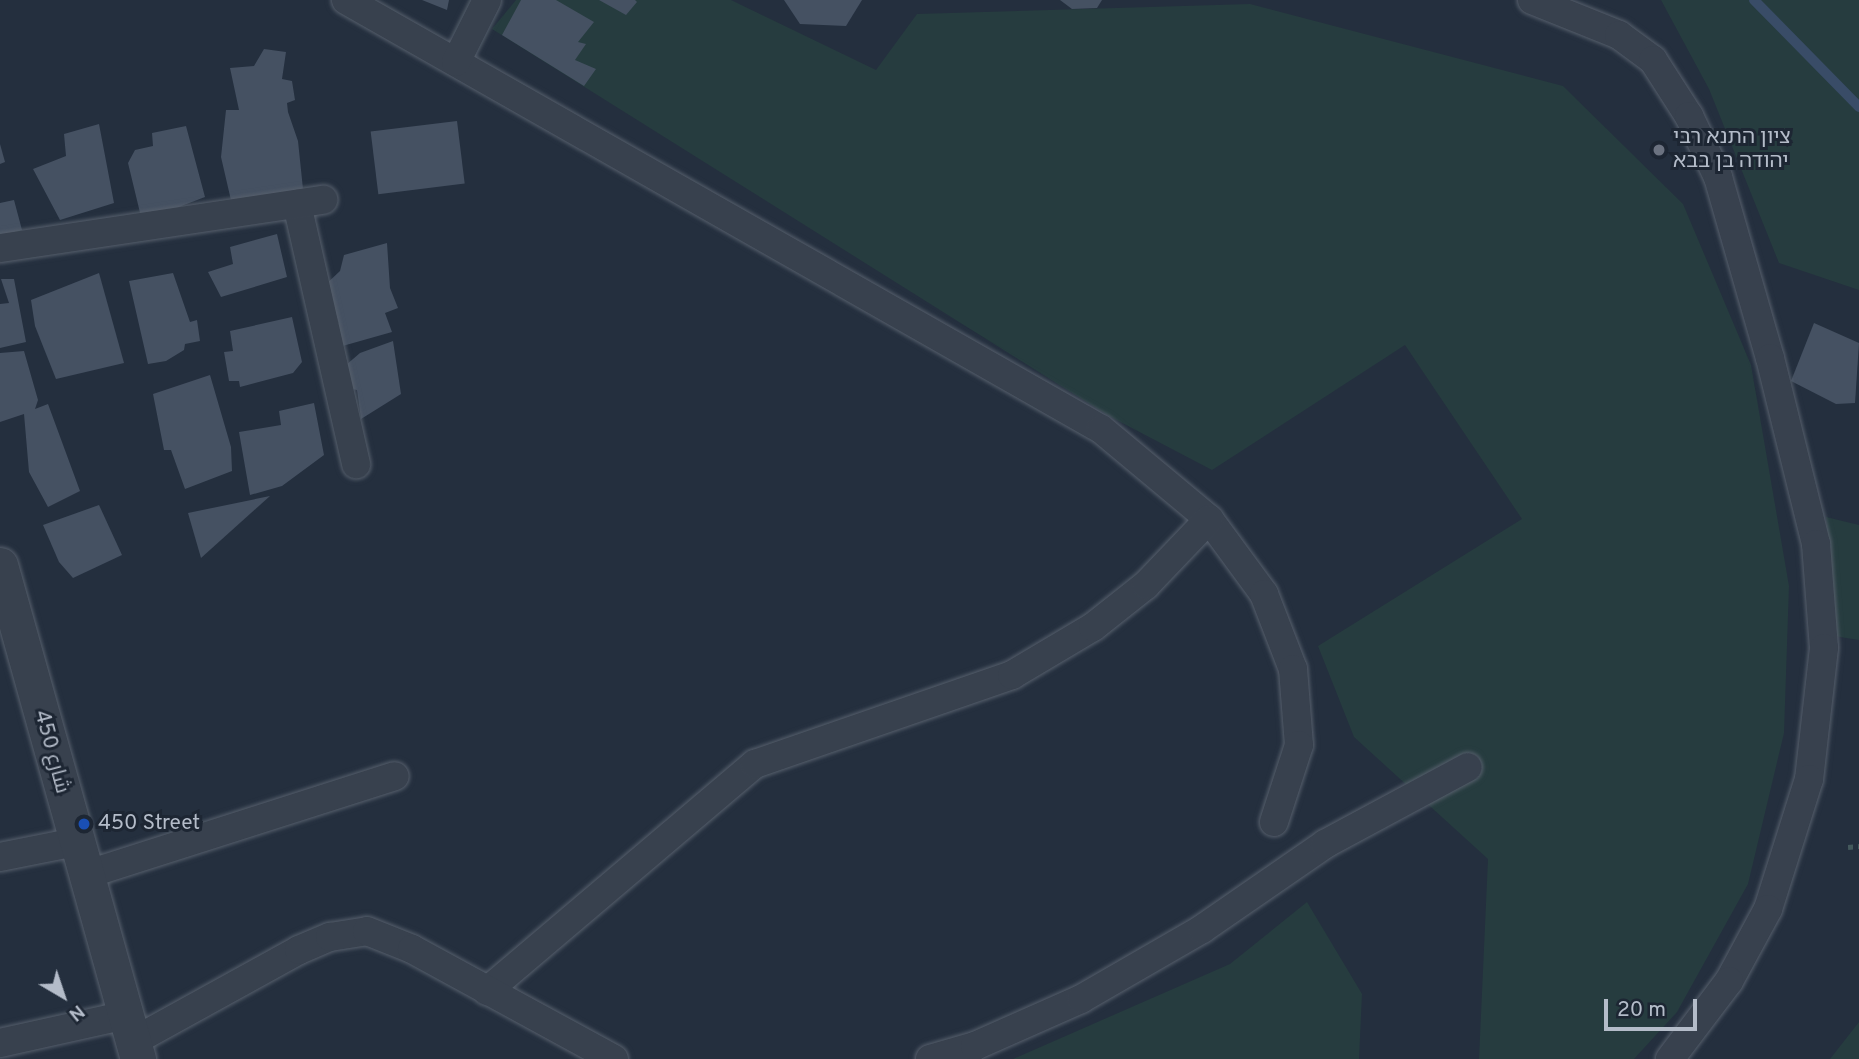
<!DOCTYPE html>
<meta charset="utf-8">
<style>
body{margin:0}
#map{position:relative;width:1859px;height:1059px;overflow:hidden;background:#242f3e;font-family:Overpass,Cairo,"Noto Sans Hebrew",sans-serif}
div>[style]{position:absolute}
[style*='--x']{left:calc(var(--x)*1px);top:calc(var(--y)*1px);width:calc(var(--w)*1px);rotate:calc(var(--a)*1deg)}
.green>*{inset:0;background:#263c3f}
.stream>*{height:10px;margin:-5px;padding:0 5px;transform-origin:5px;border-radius:5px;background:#394c67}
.building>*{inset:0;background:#455162;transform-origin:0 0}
.path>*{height:4.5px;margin-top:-2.25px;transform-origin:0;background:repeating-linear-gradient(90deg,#44595c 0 5px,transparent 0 10px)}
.roads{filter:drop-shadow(0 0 2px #565f6c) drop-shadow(0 0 2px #565f6c)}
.minor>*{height:28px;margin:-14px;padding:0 14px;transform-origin:14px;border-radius:14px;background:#38414e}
.tertiary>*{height:35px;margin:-17.5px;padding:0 17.5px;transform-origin:17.5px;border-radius:17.5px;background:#38414e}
.dots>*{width:19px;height:19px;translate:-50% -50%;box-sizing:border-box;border:4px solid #1d2633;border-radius:50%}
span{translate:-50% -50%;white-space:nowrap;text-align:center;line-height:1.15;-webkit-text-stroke:6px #1d2633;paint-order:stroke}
.poi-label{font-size:21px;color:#b4bcc9}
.left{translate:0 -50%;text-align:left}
.street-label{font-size:21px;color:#b4bcc9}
.north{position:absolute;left:28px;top:961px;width:70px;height:70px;-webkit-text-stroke:5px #1d2633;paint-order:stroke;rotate:141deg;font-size:19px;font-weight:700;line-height:28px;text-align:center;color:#b4bcc9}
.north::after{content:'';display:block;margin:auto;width:24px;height:32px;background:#b4bcc9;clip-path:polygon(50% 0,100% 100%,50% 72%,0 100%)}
.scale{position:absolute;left:1604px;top:999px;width:93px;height:32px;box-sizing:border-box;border:4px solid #b4bcc9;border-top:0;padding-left:9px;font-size:21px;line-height:24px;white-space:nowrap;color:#b4bcc9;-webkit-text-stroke:5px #1d2633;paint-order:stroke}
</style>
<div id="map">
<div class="green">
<div style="clip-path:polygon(516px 0,731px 0,876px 70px,917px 14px,1250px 4px,1563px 86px,1683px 204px,1751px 365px,1789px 586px,1784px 733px,1748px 884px,1677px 1012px,1634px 1059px,1479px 1059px,1488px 859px,1354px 737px,1318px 646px,1522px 519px,1405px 345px,1212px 470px,1109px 416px,492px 29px)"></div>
<div style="clip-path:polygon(1661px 0,1859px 0,1859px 290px,1779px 263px,1709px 89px)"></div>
<div style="clip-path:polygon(1826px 517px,1859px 525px,1859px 640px,1834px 636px)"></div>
<div style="clip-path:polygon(1307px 902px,1362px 994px,1359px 1059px,1013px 1059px,1230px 964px)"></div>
<div style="clip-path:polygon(1859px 1021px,1859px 1059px,1830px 1059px,1859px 1022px)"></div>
</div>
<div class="stream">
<div style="--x:1754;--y:0;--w:150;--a:45.5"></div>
</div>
<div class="building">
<div style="clip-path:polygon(422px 0,449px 0,447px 10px)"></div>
<div style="clip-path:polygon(521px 0,556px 0,594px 22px,578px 42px,586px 44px,575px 60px,596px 69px,584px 86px,502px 35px)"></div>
<div style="clip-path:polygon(599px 0,635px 0,637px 2px,626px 15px)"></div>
<div style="clip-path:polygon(784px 0,862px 0,846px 26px,800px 24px)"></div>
<div style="clip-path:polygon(1060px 0,1102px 0,1097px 8px,1072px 9px)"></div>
<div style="clip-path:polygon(264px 49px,286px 52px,282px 79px,292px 81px,295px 100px,287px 103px,288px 112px,298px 141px,303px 189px,233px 209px,221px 157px,226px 110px,239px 110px,230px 68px,254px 66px)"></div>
<div style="left:457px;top:121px;width:63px;height:87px;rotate:83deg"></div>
<div style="clip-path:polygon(99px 124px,114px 203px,60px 220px,33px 169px,66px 156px,64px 134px)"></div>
<div style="clip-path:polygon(186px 126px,205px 197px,142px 221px,128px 163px,135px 150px,153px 146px,152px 133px)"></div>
<div style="clip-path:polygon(0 144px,5px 162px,0 164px)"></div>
<div style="clip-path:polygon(14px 200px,22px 230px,0 236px,0 203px)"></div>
<div style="clip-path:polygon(277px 234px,287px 277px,221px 297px,208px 272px,233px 264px,230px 247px)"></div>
<div style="clip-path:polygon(387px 243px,390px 288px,398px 308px,385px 313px,392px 332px,339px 347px,330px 326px,339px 323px,324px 286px,340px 271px,344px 255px)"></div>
<div style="clip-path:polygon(99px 273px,124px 363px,56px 379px,35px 326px,31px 300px)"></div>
<div style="clip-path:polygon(173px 273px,190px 322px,197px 320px,200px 341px,185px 344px,184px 350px,166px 361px,148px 364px,129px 281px)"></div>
<div style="clip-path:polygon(1px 279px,14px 279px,26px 342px,0 348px,0 304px,9px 303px)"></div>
<div style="clip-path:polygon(292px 317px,302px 362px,293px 373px,240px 387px,239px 381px,229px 381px,224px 352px,233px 351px,230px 331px)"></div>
<div style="clip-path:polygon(1814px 323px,1859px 343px,1855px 403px,1836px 404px,1791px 381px)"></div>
<div style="clip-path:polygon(393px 341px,401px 394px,361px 419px,357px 390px,347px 388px,346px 365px,360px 353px)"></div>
<div style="clip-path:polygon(24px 351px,38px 400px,35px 409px,48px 404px,80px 491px,48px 507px,29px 472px,24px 414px,0 422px,0 353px)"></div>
<div style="clip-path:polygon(210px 375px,231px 447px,232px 471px,185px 489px,171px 450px,164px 450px,153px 394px)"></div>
<div style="clip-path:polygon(314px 403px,324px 455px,282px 486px,250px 495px,239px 432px,281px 425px,279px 411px)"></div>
<div style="clip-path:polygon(270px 496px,201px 558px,188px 513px)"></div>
<div style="clip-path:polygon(99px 505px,122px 555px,73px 578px,59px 562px,43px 525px)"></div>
</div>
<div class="path">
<div style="--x:1848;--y:847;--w:11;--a:-5"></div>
</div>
<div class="roads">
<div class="minor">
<div style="--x:346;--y:0;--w:868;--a:29.61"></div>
<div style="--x:1101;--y:429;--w:141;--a:39.8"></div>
<div style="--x:1209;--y:519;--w:93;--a:53.7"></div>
<div style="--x:1264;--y:594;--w:80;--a:68.9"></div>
<div style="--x:1293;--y:669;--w:76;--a:85.5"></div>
<div style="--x:1299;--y:745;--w:81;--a:108"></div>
<div style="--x:1532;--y:0;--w:94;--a:21.9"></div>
<div style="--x:1619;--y:35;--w:42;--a:36.3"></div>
<div style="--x:1653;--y:60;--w:67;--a:57.3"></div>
<div style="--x:1689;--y:116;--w:68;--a:64.6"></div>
<div style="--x:1718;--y:177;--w:188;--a:74"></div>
<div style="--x:1770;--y:358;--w:192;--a:76.1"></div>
<div style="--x:1816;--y:544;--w:104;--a:85.6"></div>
<div style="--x:1824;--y:648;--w:132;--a:96.5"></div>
<div style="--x:1809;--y:779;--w:136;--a:107.5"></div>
<div style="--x:1768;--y:909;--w:82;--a:118.4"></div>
<div style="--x:1729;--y:981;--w:98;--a:127.1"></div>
<div style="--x:456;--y:62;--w:69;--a:-63.4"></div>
<div style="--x:297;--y:204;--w:267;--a:77.2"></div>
<div style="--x:0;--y:248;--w:327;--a:-8.5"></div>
<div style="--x:0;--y:857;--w:77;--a:-11.2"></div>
<div style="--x:85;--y:875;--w:325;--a:-17.7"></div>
<div style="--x:487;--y:991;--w:351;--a:-40.3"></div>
<div style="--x:755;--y:764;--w:272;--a:-19.1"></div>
<div style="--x:1012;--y:675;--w:94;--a:-30.7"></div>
<div style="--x:1093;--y:627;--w:68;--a:-38.4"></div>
<div style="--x:1146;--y:585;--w:91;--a:-46.3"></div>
<div style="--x:134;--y:1041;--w:188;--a:-28.9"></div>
<div style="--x:299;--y:950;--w:34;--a:-23"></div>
<div style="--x:330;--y:937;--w:37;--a:-9"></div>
<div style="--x:367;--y:931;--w:48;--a:21.8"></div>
<div style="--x:412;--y:949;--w:230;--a:28.6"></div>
<div style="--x:0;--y:1043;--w:129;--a:-12.5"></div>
<div style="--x:930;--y:1059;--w:47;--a:-16.1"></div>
<div style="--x:975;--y:1046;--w:116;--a:-23.9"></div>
<div style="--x:1081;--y:999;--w:140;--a:-30"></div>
<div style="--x:1202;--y:929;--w:150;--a:-34.6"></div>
<div style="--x:1325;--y:844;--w:162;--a:-28.3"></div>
</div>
<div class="tertiary">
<div style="--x:0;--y:565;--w:513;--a:74.39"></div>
</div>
</div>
<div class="dots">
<div style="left:1659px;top:150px;background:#6b7280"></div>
<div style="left:84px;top:824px;background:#1a4fb4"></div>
</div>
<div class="poi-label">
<span class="left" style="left:1673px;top:150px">ציון התנא רבי<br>יהודה בן בבא</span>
<span class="left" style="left:98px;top:824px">450 Street</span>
</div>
<div class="street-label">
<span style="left:51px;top:752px;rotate:75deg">شارع 450</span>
</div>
<div class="north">N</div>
<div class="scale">20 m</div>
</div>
